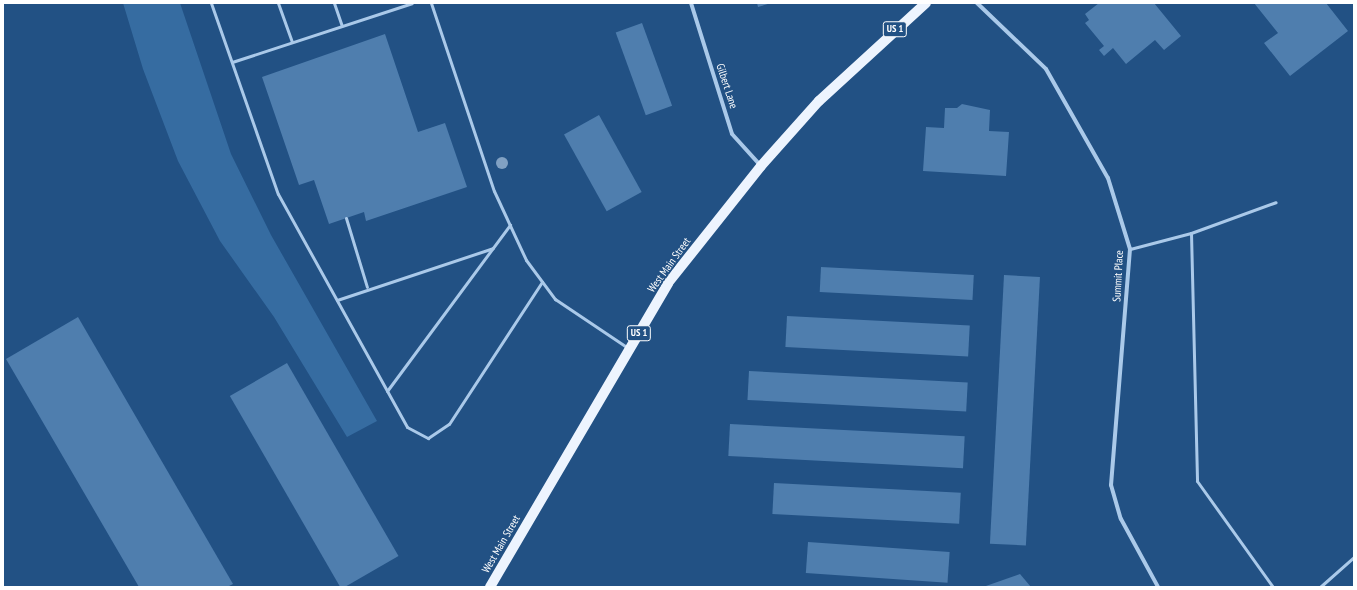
<!DOCTYPE html>
<style>
body{margin:0}
#map{position:relative;width:1357px;height:590px;overflow:hidden;background:#225184;font-family:"PT Sans Narrow",sans-serif}
div>[style]{position:absolute}
[style*='--x']{left:calc(var(--x)*1px);top:calc(var(--y)*1px);width:calc(var(--w)*1px);rotate:calc(var(--a)*1deg)}
.green>*{inset:0;background:#366ca1}
.building>*{inset:0;background:#4f7eae;transform-origin:0 0}
.service>*{height:3px;margin:-1.5px;padding:0 1.5px;transform-origin:1.5px;border-radius:1.5px;background:#aac9e9}
.minor>*{height:4px;margin:-2px;padding:0 2px;transform-origin:2px;border-radius:2px;background:#aac9e9}
.primary>*{height:10px;margin:-5px;padding:0 5px;transform-origin:5px;border-radius:5px;background:#edf4fe}
.trees>*{width:12px;height:12px;margin:-6px;border-radius:50%;background:#81a1c3}
span{translate:-50% -50%;white-space:nowrap;text-align:center;line-height:1.15;-webkit-text-stroke:3.5px #225184;paint-order:stroke}
.shield-label span{padding:1px 3px;background:#225184;border:1px solid;border-radius:3px;-webkit-text-stroke-width:0}
.shield-label{font-size:10px;color:#fff;font-weight:700}
.street-label{font-size:11px;color:#fff}
.frame{position:absolute;inset:0;border:4px solid #fff;pointer-events:none}
</style>
<div id="map">
<div class="green">
<div style="clip-path:polygon(123px 3px,180px 3px,231px 154px,271px 235px,377px 421px,347px 437px,274px 317px,220px 241px,178px 161px,143px 69px)"></div>
</div>
<div class="building">
<div style="clip-path:polygon(757px 3px,771px 3px,758px 7px)"></div>
<div style="clip-path:polygon(1099px 3px,1154px 3px,1181px 36px,1164px 50px,1155px 40px,1126px 64px,1113px 48px,1104px 56px,1099px 50px,1104px 46px,1085px 23px,1089px 20px,1085px 14px)"></div>
<div style="clip-path:polygon(1254px 3px,1326px 3px,1348px 31px,1290px 76px,1264px 43px,1278px 33px)"></div>
<div style="left:642px;top:23px;width:88px;height:28px;rotate:70deg"></div>
<div style="clip-path:polygon(385px 34px,418px 132px,445px 123px,467px 187px,366px 221px,364px 212px,329px 224px,314px 180px,299px 185px,262px 77px)"></div>
<div style="clip-path:polygon(962px 104px,990px 110px,989px 131px,1009px 132px,1006px 176px,923px 171px,926px 127px,944px 128px,945px 108px,957px 108px)"></div>
<div style="left:599px;top:115px;width:88px;height:40px;rotate:61deg"></div>
<div style="left:821px;top:267px;width:153px;height:25px;rotate:3deg"></div>
<div style="left:1004px;top:275px;width:36px;height:269px;rotate:3deg"></div>
<div style="left:787px;top:316px;width:183px;height:31px;rotate:3deg"></div>
<div style="clip-path:polygon(78px 317px,233px 584px,227px 587px,139px 587px,6px 359px)"></div>
<div style="left:287px;top:363px;width:223px;height:66px;rotate:60deg"></div>
<div style="left:749px;top:371px;width:219px;height:29px;rotate:3deg"></div>
<div style="left:730px;top:424px;width:235px;height:32px;rotate:3deg"></div>
<div style="left:774px;top:483px;width:187px;height:31px;rotate:3deg"></div>
<div style="left:808px;top:542px;width:142px;height:31px;rotate:4deg"></div>
<div style="clip-path:polygon(1020px 574px,1031px 587px,983px 587px)"></div>
</div>
<div class="service">
<div style="--x:211;--y:3;--w:202;--a:70.7"></div>
<div style="--x:278;--y:194;--w:266;--a:61"></div>
<div style="--x:407;--y:427;--w:24;--a:28"></div>
<div style="--x:428;--y:438;--w:25;--a:-34"></div>
<div style="--x:449;--y:424;--w:170;--a:-56.8"></div>
<div style="--x:278;--y:3;--w:41;--a:70.3"></div>
<div style="--x:334;--y:3;--w:24;--a:71"></div>
<div style="--x:431;--y:3;--w:198;--a:71.5"></div>
<div style="--x:494;--y:191;--w:76;--a:65.1"></div>
<div style="--x:526;--y:260;--w:49;--a:53.4"></div>
<div style="--x:555;--y:299;--w:88;--a:33.9"></div>
<div style="--x:232;--y:62;--w:189;--a:-18.1"></div>
<div style="--x:346;--y:218;--w:72;--a:73.1"></div>
<div style="--x:1191;--y:233;--w:90;--a:-20"></div>
<div style="--x:1130;--y:249;--w:63;--a:-14.7"></div>
<div style="--x:1191;--y:233;--w:248;--a:88.6"></div>
<div style="--x:1197;--y:481;--w:130;--a:54.4"></div>
<div style="--x:337;--y:300;--w:164;--a:-18.4"></div>
<div style="--x:387;--y:391;--w:207;--a:-53.5"></div>
<div style="--x:1320;--y:587;--w:45;--a:-41.4"></div>
</div>
<div class="minor">
<div style="--x:691;--y:3;--w:137;--a:72.6"></div>
<div style="--x:732;--y:134;--w:43;--a:47.8"></div>
<div style="--x:977;--y:3;--w:95;--a:43.7"></div>
<div style="--x:1046;--y:69;--w:125;--a:60.4"></div>
<div style="--x:1108;--y:178;--w:74;--a:72.8"></div>
<div style="--x:1130;--y:249;--w:237;--a:94.6"></div>
<div style="--x:1111;--y:485;--w:35;--a:74"></div>
<div style="--x:1121;--y:519;--w:77;--a:61.4"></div>
</div>
<div class="primary">
<div style="--x:490;--y:587;--w:352;--a:-59.6"></div>
<div style="--x:668;--y:283;--w:149;--a:-51.5"></div>
<div style="--x:761;--y:166;--w:87;--a:-48.3"></div>
<div style="--x:819;--y:101;--w:145;--a:-42.5"></div>
</div>
<div class="trees">
<div style="left:502px;top:163px"></div>
</div>
<div class="shield-label">
<span style="left:895px;top:29px">US 1</span>
<span style="left:639px;top:333px">US 1</span>
</div>
<div class="street-label">
<span style="left:727px;top:86px;rotate:72deg">Gilbert Lane</span>
<span style="left:669px;top:265px;rotate:-54deg">West Main Street</span>
<span style="left:1118px;top:276px;rotate:-87deg">Summit Place</span>
<span style="left:501px;top:544px;rotate:-60deg">West Main Street</span>
</div>
<div class="frame"></div>
</div>
